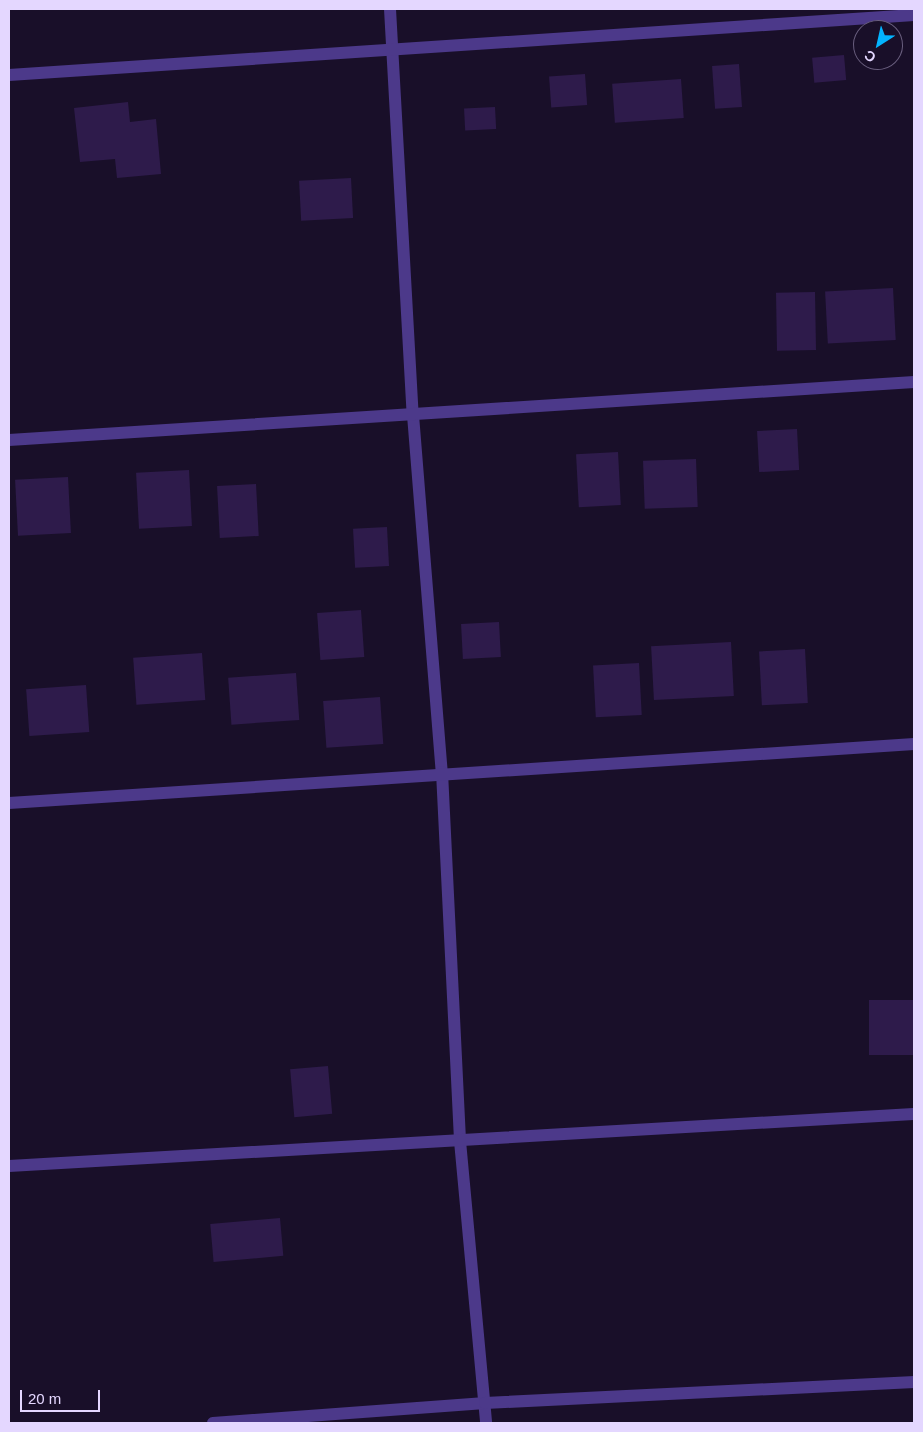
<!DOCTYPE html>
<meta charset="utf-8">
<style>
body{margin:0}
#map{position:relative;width:923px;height:1432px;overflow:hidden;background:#190f29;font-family:Helvetica,sans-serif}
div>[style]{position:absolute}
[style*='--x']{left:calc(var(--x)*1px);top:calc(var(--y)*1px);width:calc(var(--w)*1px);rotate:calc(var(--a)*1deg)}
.building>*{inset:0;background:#2e1b4b;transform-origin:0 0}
.service>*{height:12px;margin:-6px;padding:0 6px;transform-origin:6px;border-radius:6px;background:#4c398a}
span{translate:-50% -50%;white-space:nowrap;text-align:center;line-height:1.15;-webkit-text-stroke:4px #190f29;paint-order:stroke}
.frame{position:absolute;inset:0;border:10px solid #e4d7ff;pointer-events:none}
.north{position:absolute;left:853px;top:20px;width:50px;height:50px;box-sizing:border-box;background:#190f29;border:1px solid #6a5f7f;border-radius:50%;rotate:215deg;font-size:14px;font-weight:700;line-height:20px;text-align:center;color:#e4d7ff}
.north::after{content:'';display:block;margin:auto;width:18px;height:22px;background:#03b4ff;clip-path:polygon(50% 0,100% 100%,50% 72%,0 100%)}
.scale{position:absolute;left:20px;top:1390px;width:80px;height:22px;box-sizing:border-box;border:2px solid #e4d7ff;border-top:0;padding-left:6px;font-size:15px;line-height:18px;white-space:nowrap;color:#e4d7ff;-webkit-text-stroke:4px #190f29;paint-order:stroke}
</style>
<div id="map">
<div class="building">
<div style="left:844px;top:55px;width:25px;height:32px;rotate:85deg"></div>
<div style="left:739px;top:64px;width:43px;height:27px;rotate:86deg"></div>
<div style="left:585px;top:74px;width:31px;height:36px;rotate:86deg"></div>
<div style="left:681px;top:79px;width:39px;height:69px;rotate:86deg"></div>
<div style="clip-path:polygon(128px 102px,130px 122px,156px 119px,161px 174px,117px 178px,115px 159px,80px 162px,74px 108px)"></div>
<div style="left:495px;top:107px;width:22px;height:31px;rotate:87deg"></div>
<div style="left:351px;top:178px;width:40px;height:52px;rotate:87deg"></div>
<div style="left:893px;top:288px;width:52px;height:68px;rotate:87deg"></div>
<div style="left:815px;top:292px;width:58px;height:39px;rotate:89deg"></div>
<div style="left:797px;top:429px;width:41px;height:40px;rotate:87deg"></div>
<div style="left:618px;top:452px;width:53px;height:42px;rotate:87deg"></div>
<div style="left:696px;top:459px;width:48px;height:53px;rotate:88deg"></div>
<div style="left:189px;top:470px;width:56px;height:53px;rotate:87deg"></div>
<div style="left:68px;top:477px;width:56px;height:53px;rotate:87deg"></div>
<div style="left:256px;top:484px;width:52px;height:39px;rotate:87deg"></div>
<div style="left:387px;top:527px;width:39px;height:34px;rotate:87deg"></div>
<div style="left:361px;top:610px;width:47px;height:44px;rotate:86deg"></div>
<div style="left:499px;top:622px;width:35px;height:38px;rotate:87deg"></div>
<div style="left:731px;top:642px;width:54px;height:80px;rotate:87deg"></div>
<div style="left:805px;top:649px;width:54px;height:46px;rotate:87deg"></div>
<div style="left:202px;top:653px;width:47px;height:69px;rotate:86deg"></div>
<div style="left:639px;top:663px;width:52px;height:46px;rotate:87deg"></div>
<div style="left:296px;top:673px;width:47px;height:68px;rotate:86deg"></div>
<div style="left:86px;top:685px;width:47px;height:60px;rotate:86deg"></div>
<div style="left:380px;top:697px;width:47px;height:57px;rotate:86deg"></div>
<div style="left:914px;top:1000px;width:55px;height:45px;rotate:90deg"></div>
<div style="left:328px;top:1066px;width:48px;height:38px;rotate:85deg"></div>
<div style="left:280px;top:1218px;width:38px;height:70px;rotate:85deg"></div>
</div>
<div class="service">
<div style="--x:390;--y:9;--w:407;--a:86.8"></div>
<div style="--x:413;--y:415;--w:358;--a:85.4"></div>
<div style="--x:442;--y:772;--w:369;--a:87.2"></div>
<div style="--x:460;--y:1141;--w:283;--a:84.7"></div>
<div style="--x:9;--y:75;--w:907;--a:-3.79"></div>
<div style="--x:9;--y:440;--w:907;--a:-3.67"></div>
<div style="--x:9;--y:803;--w:907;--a:-3.73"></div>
<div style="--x:9;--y:1166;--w:906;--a:-3.29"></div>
<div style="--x:213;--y:1423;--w:273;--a:-4.2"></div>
<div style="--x:485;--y:1403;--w:430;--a:-2.8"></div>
</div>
<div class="frame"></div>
<div class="north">С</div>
<div class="scale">20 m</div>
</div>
